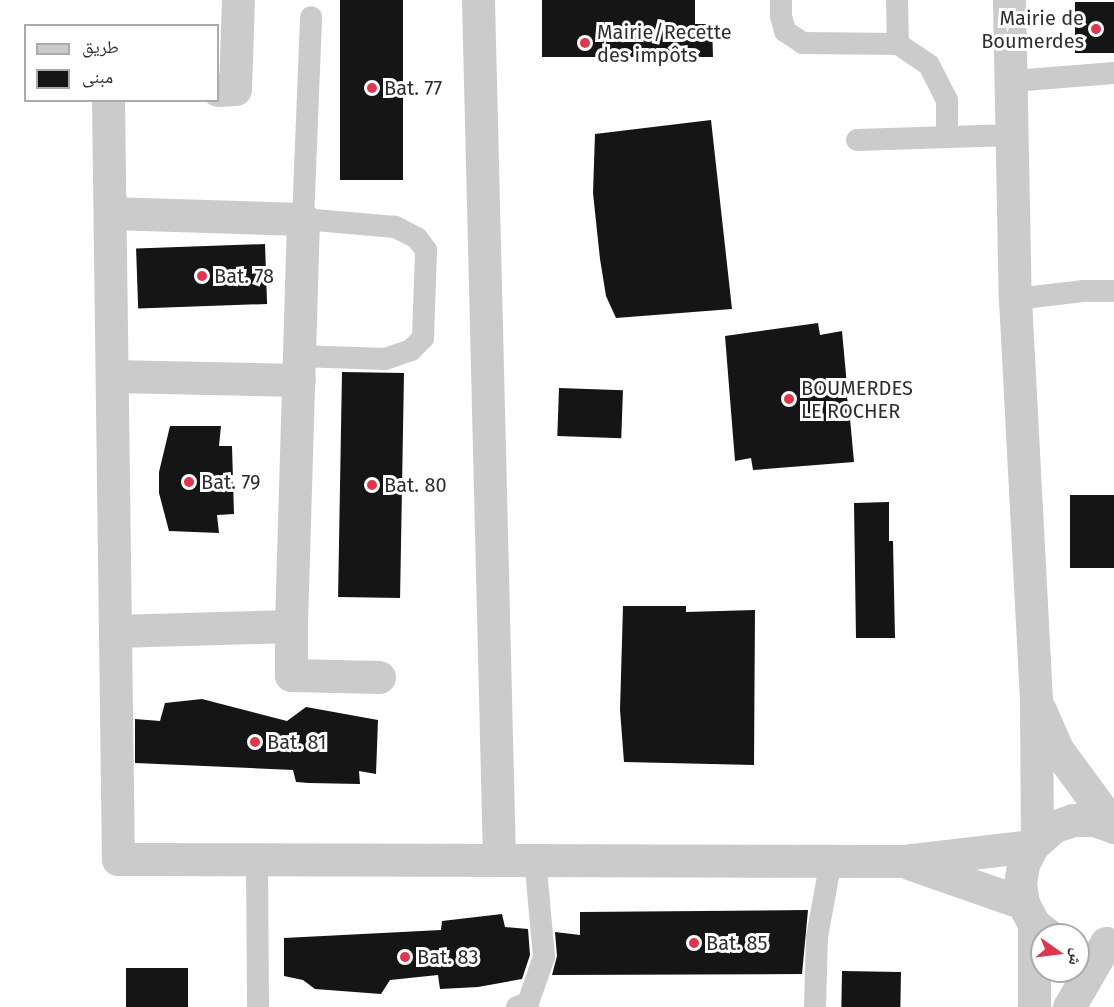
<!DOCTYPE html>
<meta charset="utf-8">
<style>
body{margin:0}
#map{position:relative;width:1114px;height:1007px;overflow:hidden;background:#fff;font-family:"Fira Sans","Noto Naskh Arabic",sans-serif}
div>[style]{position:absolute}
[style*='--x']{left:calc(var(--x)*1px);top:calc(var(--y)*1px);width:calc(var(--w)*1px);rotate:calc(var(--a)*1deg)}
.building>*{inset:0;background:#151515;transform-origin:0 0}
.service>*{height:22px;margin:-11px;padding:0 11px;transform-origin:11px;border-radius:11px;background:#cbcbcb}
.minor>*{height:33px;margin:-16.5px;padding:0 16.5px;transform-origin:16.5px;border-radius:16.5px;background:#cbcbcb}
.tertiary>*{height:33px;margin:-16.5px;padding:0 16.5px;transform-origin:16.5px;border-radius:16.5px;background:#cbcbcb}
.dots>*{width:16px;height:16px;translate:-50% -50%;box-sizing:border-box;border:3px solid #fff;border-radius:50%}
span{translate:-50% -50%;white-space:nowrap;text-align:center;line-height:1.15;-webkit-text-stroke:6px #fff;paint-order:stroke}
.poi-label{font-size:20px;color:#2e2e2e}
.right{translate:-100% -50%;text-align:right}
.left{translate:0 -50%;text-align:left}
.legend{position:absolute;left:24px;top:24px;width:195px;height:78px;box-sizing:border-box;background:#fff;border:2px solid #ababab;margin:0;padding:8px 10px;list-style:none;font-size:18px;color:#2e2e2e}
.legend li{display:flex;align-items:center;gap:12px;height:30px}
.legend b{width:30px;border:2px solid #ababab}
.north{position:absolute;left:1030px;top:923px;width:60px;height:60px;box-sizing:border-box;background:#fff;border:2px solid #ababab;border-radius:50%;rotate:104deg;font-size:16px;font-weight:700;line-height:24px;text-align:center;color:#2e2e2e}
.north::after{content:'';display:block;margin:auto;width:21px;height:27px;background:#de374d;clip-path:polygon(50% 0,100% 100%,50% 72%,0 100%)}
</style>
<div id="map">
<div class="building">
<div style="left:340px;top:0;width:63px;height:180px"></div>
<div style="clip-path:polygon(542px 0,695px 0,695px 24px,712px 24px,713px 57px,542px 57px)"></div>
<div style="left:1114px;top:2px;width:51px;height:39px;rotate:90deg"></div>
<div style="clip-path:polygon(711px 120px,732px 309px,616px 318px,606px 296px,600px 259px,593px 193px,595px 134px)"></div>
<div style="left:265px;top:244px;width:60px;height:129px;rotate:88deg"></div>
<div style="clip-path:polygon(818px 323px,820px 335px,842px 331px,854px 462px,753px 470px,751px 458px,735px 461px,725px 336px)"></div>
<div style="left:342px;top:372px;width:62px;height:225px;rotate:1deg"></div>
<div style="left:559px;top:388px;width:64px;height:48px;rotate:2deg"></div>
<div style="clip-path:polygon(170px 426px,221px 426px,219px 446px,232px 446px,234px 514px,217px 515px,219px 533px,169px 531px,159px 493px,159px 472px)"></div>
<div style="left:1114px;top:495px;width:73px;height:44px;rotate:90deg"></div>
<div style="clip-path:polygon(889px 502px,889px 541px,893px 541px,895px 638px,856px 638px,854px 503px)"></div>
<div style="clip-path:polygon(623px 606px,686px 606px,686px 612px,755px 610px,754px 765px,624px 762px,620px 710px)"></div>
<div style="clip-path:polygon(202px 699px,287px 721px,306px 707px,378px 720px,376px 774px,359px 771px,360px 784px,309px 783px,296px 782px,293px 770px,135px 763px,135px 719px,160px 721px,165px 703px)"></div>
<div style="clip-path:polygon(808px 910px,802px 974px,552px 975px,557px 956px,555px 932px,580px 935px,580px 912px)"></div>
<div style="clip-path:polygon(502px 914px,505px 927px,528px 929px,530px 955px,522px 979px,478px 987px,440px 989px,438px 975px,390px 980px,381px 994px,315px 989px,303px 980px,284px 976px,284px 938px,441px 930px,442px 921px)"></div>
<div style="left:126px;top:968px;width:62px;height:39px"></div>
<div style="left:842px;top:971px;width:59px;height:36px;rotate:1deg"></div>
</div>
<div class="service">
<div style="--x:781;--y:0;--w:16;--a:90"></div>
<div style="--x:781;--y:16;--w:16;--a:75"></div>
<div style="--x:785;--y:31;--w:22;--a:34"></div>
<div style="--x:803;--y:43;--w:95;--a:0.6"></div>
<div style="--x:897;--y:0;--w:44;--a:88.7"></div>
<div style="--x:898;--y:44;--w:37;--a:34"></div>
<div style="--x:929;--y:65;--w:39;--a:63"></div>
<div style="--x:947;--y:100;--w:37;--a:90"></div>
<div style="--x:1012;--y:81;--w:102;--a:-4.5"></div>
<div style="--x:857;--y:140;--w:156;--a:-1.8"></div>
<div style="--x:1015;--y:299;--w:68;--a:-6.7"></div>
<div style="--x:1083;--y:291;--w:31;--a:0"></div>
<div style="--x:299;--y:356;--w:86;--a:2"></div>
<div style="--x:385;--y:359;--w:28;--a:-19"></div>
<div style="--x:411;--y:350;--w:17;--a:-45"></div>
<div style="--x:423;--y:338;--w:88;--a:-88"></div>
<div style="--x:426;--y:250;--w:15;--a:-127"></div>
<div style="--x:417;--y:238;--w:25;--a:-153"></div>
<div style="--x:395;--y:227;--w:92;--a:-175"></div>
<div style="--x:303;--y:219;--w:202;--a:-87.7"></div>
<div style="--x:257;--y:859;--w:148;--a:89.6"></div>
<div style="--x:517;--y:1007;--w:12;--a:-20"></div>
<div style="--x:528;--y:1003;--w:49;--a:-70.8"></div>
<div style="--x:544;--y:957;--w:98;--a:-95.2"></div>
<div style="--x:815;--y:1007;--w:70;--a:-88.4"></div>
<div style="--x:817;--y:937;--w:78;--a:-79.7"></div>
</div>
<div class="minor">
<div style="--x:478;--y:0;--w:859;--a:88.6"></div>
<div style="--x:1009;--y:0;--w:299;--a:88.9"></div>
<div style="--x:1015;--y:299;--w:404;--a:87"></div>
<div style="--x:1036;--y:702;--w:138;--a:89.6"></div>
<div style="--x:218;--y:90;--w:17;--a:-3"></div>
<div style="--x:235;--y:89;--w:89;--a:-88.1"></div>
<div style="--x:108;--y:100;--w:759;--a:89.25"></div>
<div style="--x:118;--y:859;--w:786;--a:0.15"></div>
<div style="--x:904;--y:861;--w:129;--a:-6.7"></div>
<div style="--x:110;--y:213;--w:193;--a:1.8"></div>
<div style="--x:303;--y:219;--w:407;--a:91.7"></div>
<div style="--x:112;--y:376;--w:187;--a:1.2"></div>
<div style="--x:115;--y:631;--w:176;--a:-1.6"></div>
<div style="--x:291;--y:626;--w:49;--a:90"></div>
<div style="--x:291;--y:675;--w:88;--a:1.3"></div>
<div style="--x:1040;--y:710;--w:43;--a:66.4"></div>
<div style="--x:1057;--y:749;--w:97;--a:53.8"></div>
<div style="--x:911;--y:864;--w:119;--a:19.2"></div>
</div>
<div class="tertiary">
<div style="--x:1034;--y:924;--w:83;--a:90"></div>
<div style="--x:1048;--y:935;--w:18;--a:-142"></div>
<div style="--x:1034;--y:924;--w:24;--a:-118"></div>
<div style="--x:1023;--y:903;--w:19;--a:-99"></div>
<div style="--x:1020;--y:884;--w:20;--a:-81"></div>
<div style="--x:1023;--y:864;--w:20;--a:-63"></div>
<div style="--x:1032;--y:846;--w:28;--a:-42"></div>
<div style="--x:1053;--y:827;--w:21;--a:-19"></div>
<div style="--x:1073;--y:820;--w:21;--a:0"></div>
<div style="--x:1094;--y:820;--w:21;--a:19"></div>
<div style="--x:1069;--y:1007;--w:74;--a:-60"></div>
</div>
<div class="dots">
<div style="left:1096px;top:29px;background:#de374d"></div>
<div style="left:585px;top:43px;background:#de374d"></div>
<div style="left:372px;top:88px;background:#de374d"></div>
<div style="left:202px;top:276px;background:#de374d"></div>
<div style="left:789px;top:399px;background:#de374d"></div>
<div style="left:189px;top:482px;background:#de374d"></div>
<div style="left:372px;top:485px;background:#de374d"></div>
<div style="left:255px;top:742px;background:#de374d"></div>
<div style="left:694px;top:943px;background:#de374d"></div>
<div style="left:405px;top:957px;background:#de374d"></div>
</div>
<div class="poi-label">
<span class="right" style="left:1084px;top:30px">Mairie de<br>Boumerdes</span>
<span class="left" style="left:597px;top:44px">Mairie/Recette<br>des impôts</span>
<span class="left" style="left:384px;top:88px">Bat. 77</span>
<span class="left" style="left:214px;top:276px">Bat. 78</span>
<span class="left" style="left:801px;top:400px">BOUMERDES<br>LE ROCHER</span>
<span class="left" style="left:201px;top:482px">Bat. 79</span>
<span class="left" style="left:384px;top:485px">Bat. 80</span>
<span class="left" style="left:267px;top:742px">Bat. 81</span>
<span class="left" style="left:706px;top:943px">Bat. 85</span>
<span class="left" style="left:417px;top:957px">Bat. 83</span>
</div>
<ul class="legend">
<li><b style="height:8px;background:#cbcbcb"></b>طريق</li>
<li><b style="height:16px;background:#151515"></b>مبنى</li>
</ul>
<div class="north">ش</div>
</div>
